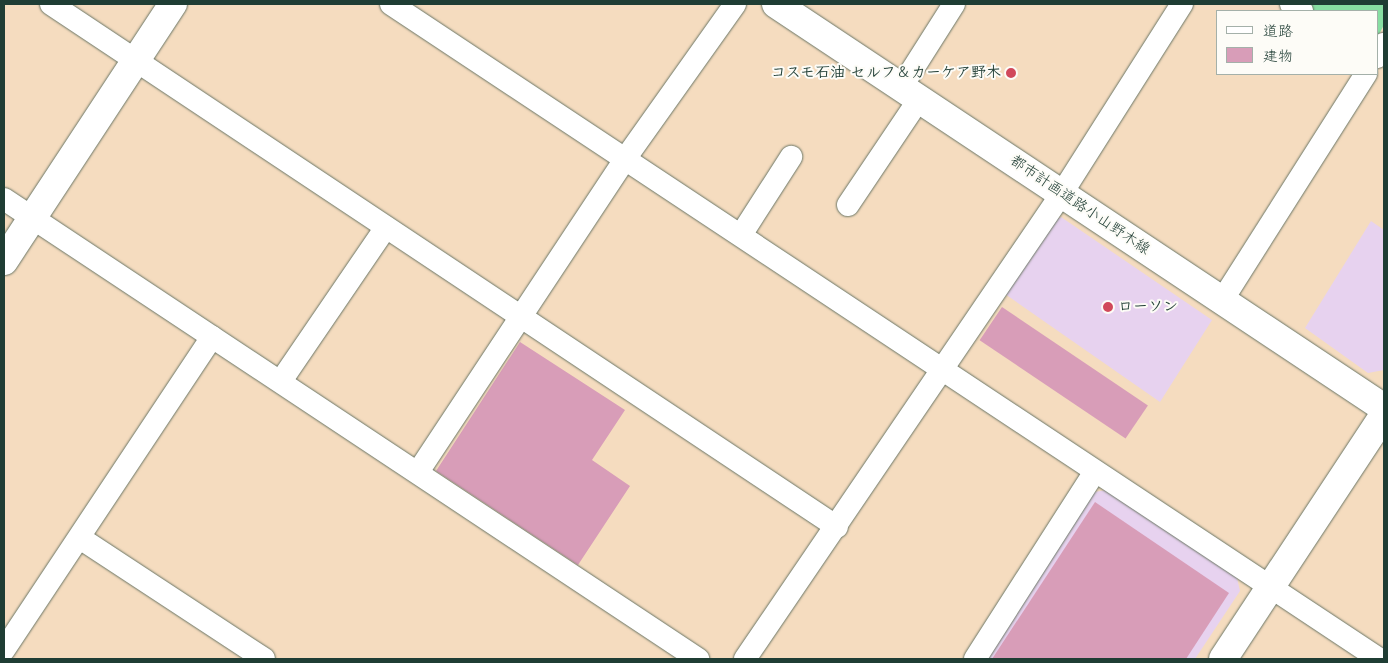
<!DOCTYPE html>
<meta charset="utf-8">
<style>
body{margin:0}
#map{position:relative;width:1388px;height:663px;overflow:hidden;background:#f5dcbf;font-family:"Shantell Sans","Klee One",sans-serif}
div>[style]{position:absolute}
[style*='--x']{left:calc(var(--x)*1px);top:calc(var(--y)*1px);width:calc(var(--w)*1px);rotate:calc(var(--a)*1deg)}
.built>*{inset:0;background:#e7d2ef}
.green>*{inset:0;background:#87dea2}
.building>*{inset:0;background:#d89db8;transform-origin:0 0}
.roads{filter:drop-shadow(0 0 1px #6a7565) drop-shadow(0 0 1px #6a7565)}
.minor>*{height:22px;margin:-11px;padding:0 11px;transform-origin:11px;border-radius:11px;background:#fff}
.tertiary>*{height:28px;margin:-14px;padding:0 14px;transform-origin:14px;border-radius:14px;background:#fff}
.dots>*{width:14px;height:14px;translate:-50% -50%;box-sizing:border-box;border:2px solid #fdfcf7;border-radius:50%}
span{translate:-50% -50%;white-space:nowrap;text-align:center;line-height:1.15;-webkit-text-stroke:4px #fdfcf7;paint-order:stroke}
.poi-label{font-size:15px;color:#1f3d34;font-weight:700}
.right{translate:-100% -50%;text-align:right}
.left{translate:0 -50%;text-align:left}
.street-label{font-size:15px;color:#1f3d34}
.frame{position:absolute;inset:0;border:5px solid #1f3d34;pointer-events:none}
.legend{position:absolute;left:1216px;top:10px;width:162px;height:65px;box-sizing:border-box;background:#fdfcf7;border:1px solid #a4b0a9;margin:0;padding:6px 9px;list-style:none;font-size:15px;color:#1f3d34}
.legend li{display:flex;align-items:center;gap:10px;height:25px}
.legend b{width:25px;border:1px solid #a4b0a9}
</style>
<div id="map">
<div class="built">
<div style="clip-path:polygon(1061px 217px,1212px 320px,1160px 402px,1005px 294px,1048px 223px)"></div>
<div style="clip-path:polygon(1371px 221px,1384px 230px,1384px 370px,1368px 373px,1305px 328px)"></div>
<div style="clip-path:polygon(1107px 490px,1237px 578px,1240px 591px,1195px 659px,986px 659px,1094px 492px)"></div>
</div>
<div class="green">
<div style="clip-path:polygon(1299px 4px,1384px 4px,1384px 25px,1377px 38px,1377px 11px,1311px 11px)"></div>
</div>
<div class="building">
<div style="left:1002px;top:307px;width:176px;height:40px;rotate:34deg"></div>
<div style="clip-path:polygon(520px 342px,625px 410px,592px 460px,630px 486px,578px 565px,436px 471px)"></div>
<div style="clip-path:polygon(1095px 502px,1229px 593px,1186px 659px,992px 659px)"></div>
</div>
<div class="roads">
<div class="minor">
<div style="--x:51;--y:4;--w:944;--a:33.64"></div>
<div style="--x:391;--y:4;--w:1185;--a:33.54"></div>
<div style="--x:1291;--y:4;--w:13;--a:32"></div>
<div style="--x:1377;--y:57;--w:15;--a:-62"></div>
<div style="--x:902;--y:86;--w:97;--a:-57.6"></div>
<div style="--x:4;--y:199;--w:833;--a:33.54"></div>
<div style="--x:848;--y:205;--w:129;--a:-56.1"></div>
<div style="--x:741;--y:235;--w:93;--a:-57.3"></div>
<div style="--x:1223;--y:299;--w:267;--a:-57.6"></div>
<div style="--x:281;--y:381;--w:186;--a:-55.7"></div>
<div style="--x:418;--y:472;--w:375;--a:-56.5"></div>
<div style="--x:625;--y:159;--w:190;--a:-54.6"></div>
<div style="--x:80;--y:538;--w:220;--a:33.3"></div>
<div style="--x:4;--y:650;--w:376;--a:-56.4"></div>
<div style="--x:745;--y:659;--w:564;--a:-55.77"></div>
<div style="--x:1062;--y:193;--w:224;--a:-57.6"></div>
<div style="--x:975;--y:659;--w:221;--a:-57.4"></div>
</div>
<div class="tertiary">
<div style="--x:776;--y:4;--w:730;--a:33.6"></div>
<div style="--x:4;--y:261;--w:308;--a:-56.7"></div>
<div style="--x:1223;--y:659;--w:292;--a:-56.6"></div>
</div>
</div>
<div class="dots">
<div style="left:1011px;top:73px;background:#d1495b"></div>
<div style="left:1108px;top:307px;background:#d1495b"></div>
</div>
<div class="poi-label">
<span class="right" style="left:1001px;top:73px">コスモ石油 セルフ＆カーケア野木</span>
<span class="left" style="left:1118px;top:307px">ローソン</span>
</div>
<div class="street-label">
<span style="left:1080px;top:205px;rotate:34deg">都市計画道路小山野木線</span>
</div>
<div class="frame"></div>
<ul class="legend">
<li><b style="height:6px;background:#fff"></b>道路</li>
<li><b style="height:14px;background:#d89db8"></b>建物</li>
</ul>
</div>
